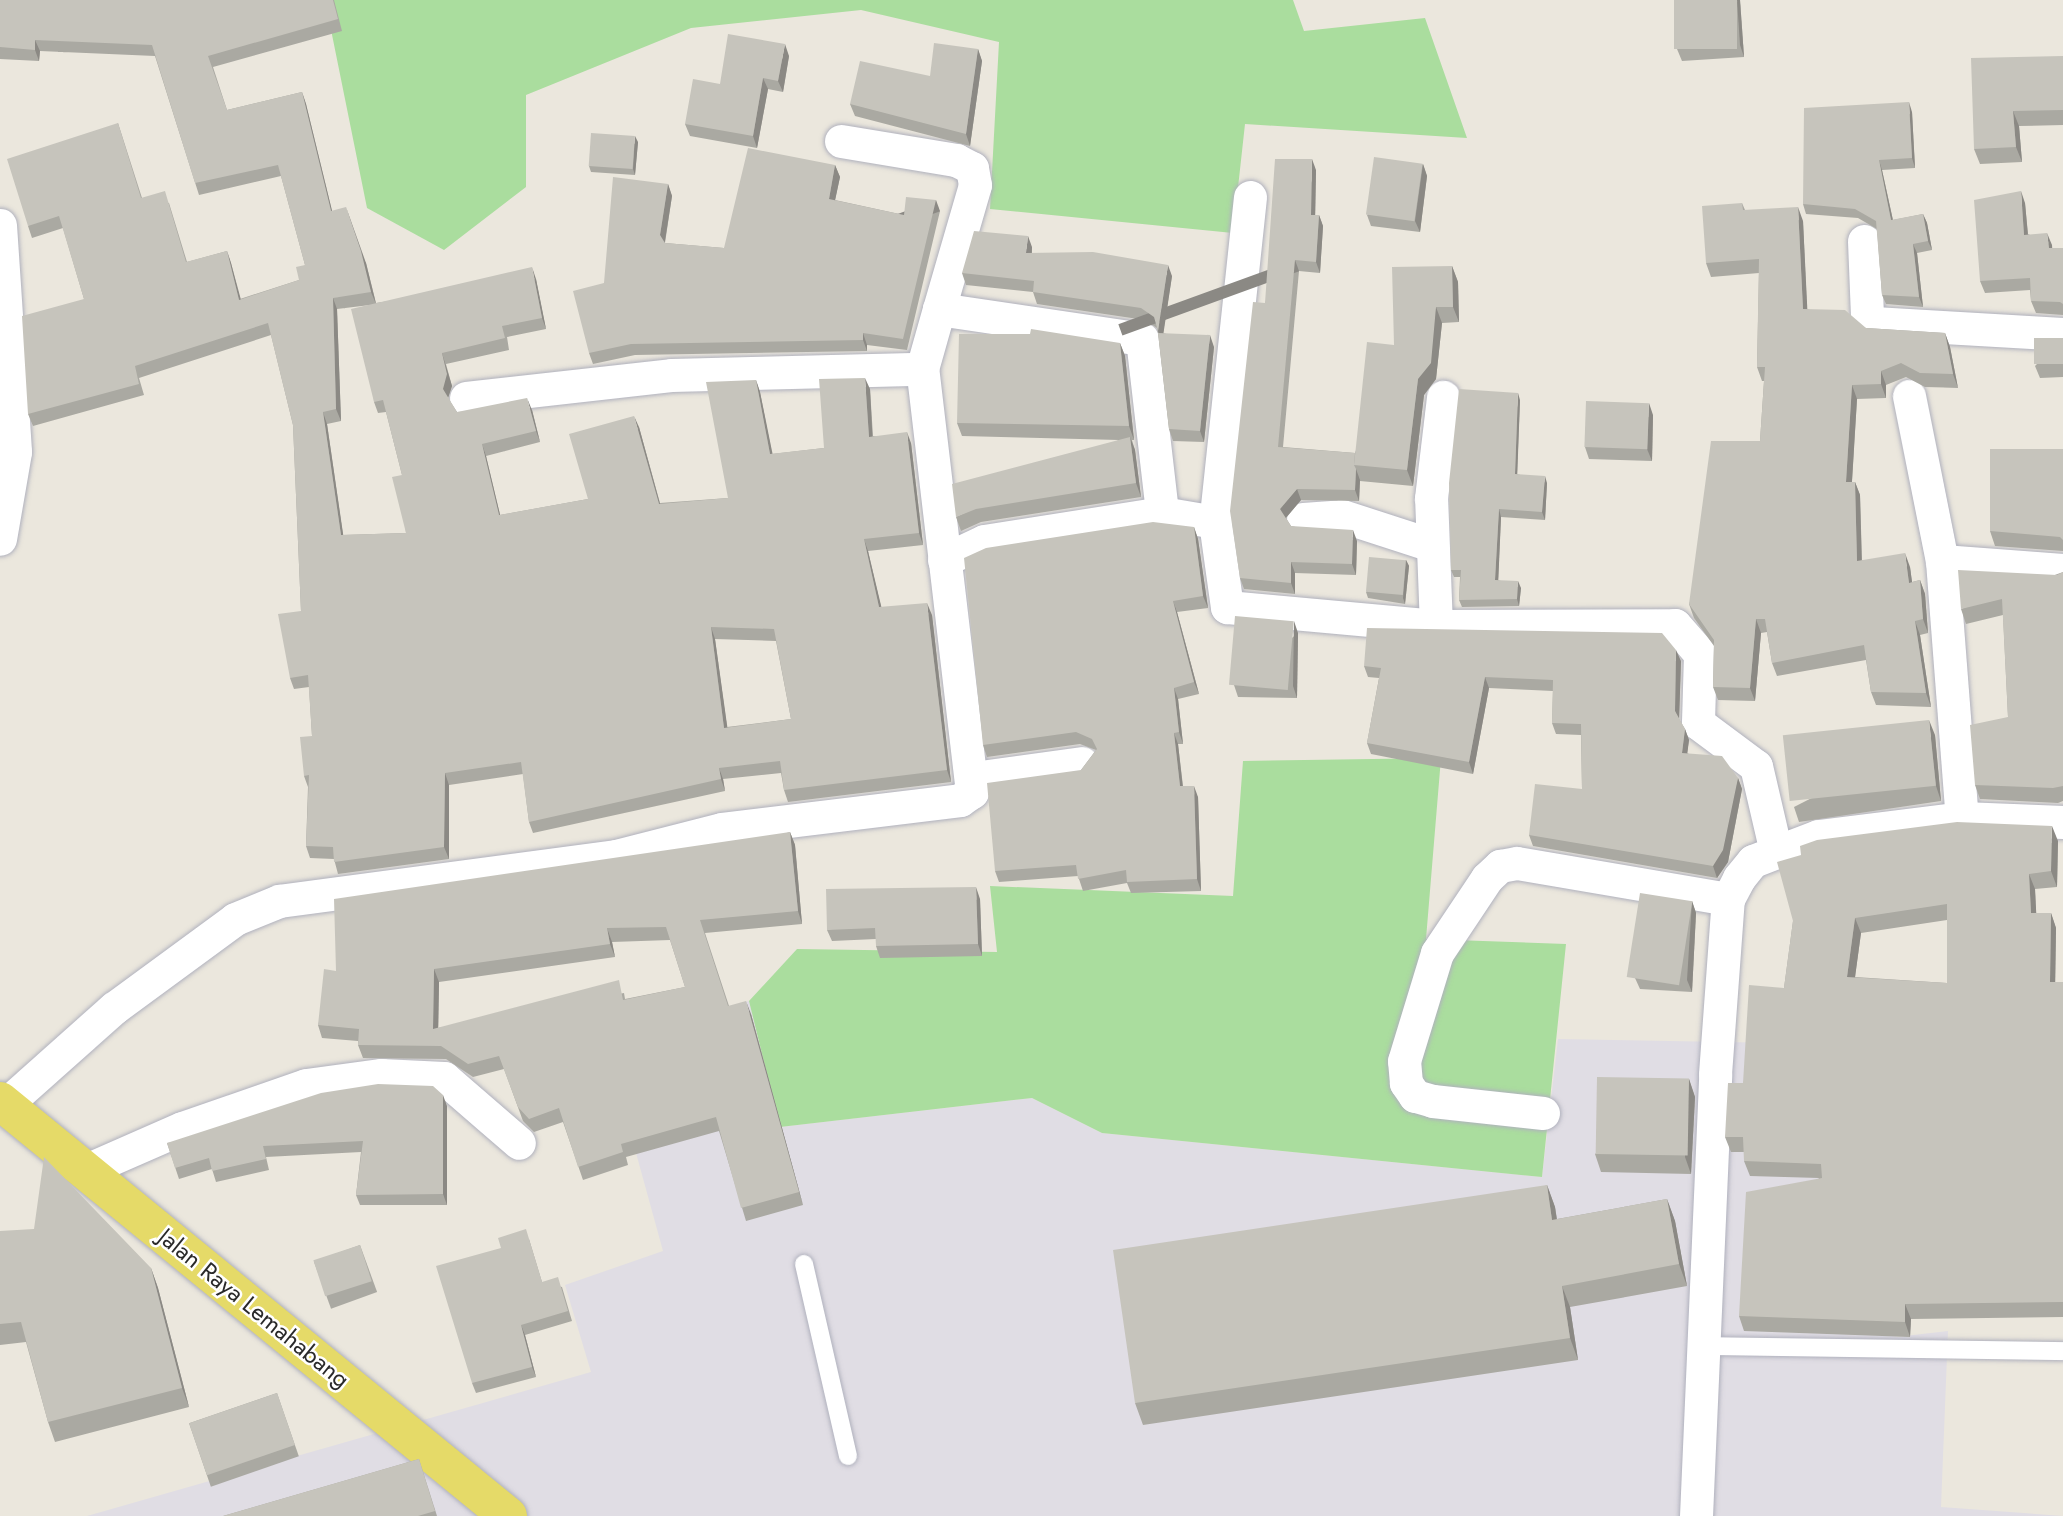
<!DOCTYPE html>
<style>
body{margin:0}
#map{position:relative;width:2063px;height:1516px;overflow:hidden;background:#ebe7dd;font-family:Jost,sans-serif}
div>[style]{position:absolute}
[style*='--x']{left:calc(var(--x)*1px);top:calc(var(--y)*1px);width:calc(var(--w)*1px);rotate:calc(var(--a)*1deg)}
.industrial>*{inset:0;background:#e0dde4}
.green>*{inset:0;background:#aadd9e}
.roads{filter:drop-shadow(0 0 2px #b0b1bd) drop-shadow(0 0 2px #b0b1bd)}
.service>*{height:18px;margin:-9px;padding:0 9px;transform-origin:9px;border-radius:9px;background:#fff}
.minor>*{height:33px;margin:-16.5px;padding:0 16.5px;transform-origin:16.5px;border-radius:16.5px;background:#fff}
.primary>*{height:38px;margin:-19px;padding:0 19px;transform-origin:19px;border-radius:19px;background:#e5da68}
.wall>*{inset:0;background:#aaa9a2;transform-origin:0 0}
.shaded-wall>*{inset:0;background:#8b8984;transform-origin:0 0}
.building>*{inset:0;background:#c6c4bc;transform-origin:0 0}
span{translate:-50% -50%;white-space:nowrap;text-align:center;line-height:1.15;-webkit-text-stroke:5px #fff;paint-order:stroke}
.street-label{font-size:24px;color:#2a2a2a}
</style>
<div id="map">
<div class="industrial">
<div style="clip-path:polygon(749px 1001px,780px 1127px,1032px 1098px,1102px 1133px,1542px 1177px,1558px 1039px,1894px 1045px,1896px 1337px,1948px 1331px,1941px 1507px,2063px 1516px,87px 1516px,591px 1372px,565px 1285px,663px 1251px,606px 1044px)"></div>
</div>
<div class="green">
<div style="clip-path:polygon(325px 0,1293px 0,1304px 31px,1425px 18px,1467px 138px,1245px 124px,1233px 233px,990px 209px,999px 42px,861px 10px,691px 28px,526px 95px,526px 187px,444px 250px,367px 208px)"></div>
<div style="clip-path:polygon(1441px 758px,1426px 939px,1566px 944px,1542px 1177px,1102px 1133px,1032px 1098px,780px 1127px,749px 1001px,797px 949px,997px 952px,990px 886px,1233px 896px,1243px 761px)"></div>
</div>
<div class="roads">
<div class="service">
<div style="--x:804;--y:1264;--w:197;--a:77.1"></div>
<div style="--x:1704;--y:1346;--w:359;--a:0.8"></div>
</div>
<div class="minor">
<div style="--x:841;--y:141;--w:117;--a:9.4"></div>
<div style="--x:956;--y:160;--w:18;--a:27"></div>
<div style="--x:972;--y:168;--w:17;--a:80"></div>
<div style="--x:975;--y:185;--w:129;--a:106.2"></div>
<div style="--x:1250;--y:197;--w:327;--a:96.1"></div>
<div style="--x:1215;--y:522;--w:86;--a:82"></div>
<div style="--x:1227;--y:607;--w:210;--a:5.2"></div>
<div style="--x:1436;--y:626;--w:239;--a:-0.2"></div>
<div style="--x:1675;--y:625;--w:38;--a:49"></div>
<div style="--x:1700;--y:654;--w:69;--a:91.7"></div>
<div style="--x:1698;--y:723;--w:72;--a:36.6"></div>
<div style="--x:1756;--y:766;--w:88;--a:76.9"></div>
<div style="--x:0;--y:225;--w:227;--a:86.2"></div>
<div style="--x:15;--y:452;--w:88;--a:99.8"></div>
<div style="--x:1864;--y:241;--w:75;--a:87.7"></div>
<div style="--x:1867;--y:316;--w:9;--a:49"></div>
<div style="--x:1873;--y:323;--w:190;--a:3.3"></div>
<div style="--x:1909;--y:396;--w:168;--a:78.7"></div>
<div style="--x:1942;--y:561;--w:258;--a:85.6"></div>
<div style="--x:466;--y:398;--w:206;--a:-6.4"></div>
<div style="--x:671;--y:375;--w:251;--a:-1.4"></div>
<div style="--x:1303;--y:519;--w:39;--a:-4"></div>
<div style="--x:1342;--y:516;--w:94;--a:18"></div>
<div style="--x:944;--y:560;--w:44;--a:-25.4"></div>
<div style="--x:984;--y:541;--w:180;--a:-8.9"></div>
<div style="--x:1942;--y:561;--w:121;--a:4.3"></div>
<div style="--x:1436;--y:626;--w:128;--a:-92.2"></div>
<div style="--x:1431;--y:498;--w:102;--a:-83.2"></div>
<div style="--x:973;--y:778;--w:110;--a:-7.8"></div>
<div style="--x:5;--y:1105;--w:146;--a:-41.7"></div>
<div style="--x:114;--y:1008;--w:150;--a:-36.3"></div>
<div style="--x:235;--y:919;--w:48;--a:-22.2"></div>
<div style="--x:279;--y:901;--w:340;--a:-7.6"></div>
<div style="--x:616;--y:856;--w:109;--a:-14.3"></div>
<div style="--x:722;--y:829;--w:240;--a:-6.9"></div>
<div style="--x:960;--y:800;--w:14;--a:-34"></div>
<div style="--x:972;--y:792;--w:426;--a:-96.7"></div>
<div style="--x:922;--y:369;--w:62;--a:-74.2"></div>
<div style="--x:939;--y:309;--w:205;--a:8.4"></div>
<div style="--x:1142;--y:339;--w:175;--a:83.4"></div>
<div style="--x:1162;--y:513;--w:54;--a:9.6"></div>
<div style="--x:1543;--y:1113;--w:111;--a:-173.8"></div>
<div style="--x:1433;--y:1101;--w:19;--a:-164"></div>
<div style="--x:1415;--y:1096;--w:16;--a:-125"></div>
<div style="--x:1406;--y:1083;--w:22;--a:-95"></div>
<div style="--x:1404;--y:1061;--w:113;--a:-73"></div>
<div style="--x:1437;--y:953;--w:90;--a:-56.3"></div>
<div style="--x:1487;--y:878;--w:18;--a:-43"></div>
<div style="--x:1500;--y:866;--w:17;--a:-10"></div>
<div style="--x:1517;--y:863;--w:214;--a:9.7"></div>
<div style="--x:86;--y:1170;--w:105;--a:-23.6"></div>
<div style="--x:182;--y:1128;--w:131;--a:-19.1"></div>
<div style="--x:306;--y:1085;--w:76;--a:-7.6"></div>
<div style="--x:381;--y:1075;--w:63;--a:2.7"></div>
<div style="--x:444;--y:1078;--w:99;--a:40.9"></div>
<div style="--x:1696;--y:1516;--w:442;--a:-87.5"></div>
<div style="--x:1715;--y:1074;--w:175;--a:-85.8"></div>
<div style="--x:1728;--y:899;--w:24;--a:-62"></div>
<div style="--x:1739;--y:878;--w:22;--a:-51"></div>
<div style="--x:1753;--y:861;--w:70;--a:-21"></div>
<div style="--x:1818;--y:836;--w:145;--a:-7.1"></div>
<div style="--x:1962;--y:818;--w:101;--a:2.3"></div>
</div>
<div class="primary">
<div style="--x:0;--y:1101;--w:656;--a:39.25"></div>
</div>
</div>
<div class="wall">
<div style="clip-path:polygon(evenodd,0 0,334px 0,342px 31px,213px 67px,227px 110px,302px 92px,306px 104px,332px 211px,366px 263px,376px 303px,536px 279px,546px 329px,507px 337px,509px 350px,446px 364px,452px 386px,448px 398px,457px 412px,532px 410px,540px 442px,486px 456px,500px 515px,588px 499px,639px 427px,660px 503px,728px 498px,756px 380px,760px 392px,772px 454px,824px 448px,870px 389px,873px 436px,911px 443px,923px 545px,868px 551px,881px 607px,932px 615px,951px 782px,788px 802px,784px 790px,781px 773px,723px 779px,725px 791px,533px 833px,529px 822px,523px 774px,449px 785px,449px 859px,338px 874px,334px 859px,310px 858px,306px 846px,308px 787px,304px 776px,312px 736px,309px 687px,294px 689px,290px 678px,301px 611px,293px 425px,271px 335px,139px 378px,144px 395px,33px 426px,28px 414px,84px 299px,63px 228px,32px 238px,28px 226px,118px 123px,142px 198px,169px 203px,187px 262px,227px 251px,231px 263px,240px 299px,299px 280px,305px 265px,281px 176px,199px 195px,155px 56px,40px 51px,39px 61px,0 59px,0 0,370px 305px,374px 402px,378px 413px,386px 412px,402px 475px,406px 533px,343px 535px,327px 424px,341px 421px,337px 309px,370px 305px,0 0,715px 639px,776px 641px,791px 719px,727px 727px,715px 639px)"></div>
<div style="clip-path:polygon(1740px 0,1744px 57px,1682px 61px,1677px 49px)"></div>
<div style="clip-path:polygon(978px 49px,982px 61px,970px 146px,855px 116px,850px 104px,930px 76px)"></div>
<div style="clip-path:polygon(789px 56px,783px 92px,768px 89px,757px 148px,690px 136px,685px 124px,720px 84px)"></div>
<div style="clip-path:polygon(2063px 56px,2063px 125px,2019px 126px,2022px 162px,1980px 164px,1974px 149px)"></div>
<div style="clip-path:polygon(1912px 112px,1915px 168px,1882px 170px,1893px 220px,1923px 214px,1927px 223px,1932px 250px,1917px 253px,1923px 307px,1886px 304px,1882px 295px,1877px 229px,1858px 218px,1806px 214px,1803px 204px)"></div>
<div style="clip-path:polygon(638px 142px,635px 175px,591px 172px,589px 166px)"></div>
<div style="clip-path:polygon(1423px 164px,1427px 176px,1420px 232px,1371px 226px,1367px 215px)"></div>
<div style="clip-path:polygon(835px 165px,840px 177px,835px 200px,904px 215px,940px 211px,907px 350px,867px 345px,867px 351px,635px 355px,593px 364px,589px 353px,604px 283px,668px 184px,672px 196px,665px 243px,724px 248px)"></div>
<div style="clip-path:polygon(1316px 170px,1315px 215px,1319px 215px,1323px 226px,1320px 273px,1299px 271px,1283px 447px,1355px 453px,1394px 345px,1452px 266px,1458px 282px,1459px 322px,1442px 323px,1436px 379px,1424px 395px,1413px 486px,1360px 481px,1360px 480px,1359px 501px,1301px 500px,1286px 518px,1291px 526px,1357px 541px,1356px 575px,1295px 573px,1295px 594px,1244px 589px,1240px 578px,1265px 303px)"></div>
<div style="clip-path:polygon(1742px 203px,1745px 210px,1803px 221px,1807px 309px,1866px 328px,1945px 333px,1950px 347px,1958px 388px,1925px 387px,1906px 377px,1886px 385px,1886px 398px,1857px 399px,1852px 482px,1855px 482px,1860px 495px,1862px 560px,1910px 567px,1912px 582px,1920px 580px,1925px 594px,1928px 633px,1920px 635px,1931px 707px,1876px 705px,1871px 692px,1866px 660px,1777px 676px,1772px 663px,1767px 632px,1761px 633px,1755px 701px,1718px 700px,1713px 687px,1714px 646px,1694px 618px,1689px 604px,1760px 441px,1764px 381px,1762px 381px,1757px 367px,1759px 273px,1711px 277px,1706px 263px)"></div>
<div style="clip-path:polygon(2025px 203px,2028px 234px,2052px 245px,2052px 248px,2063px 248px,2063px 315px,2036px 313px,2031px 301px,2030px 290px,1985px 293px,1980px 281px)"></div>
<div style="clip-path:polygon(1032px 247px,1032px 253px,1172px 276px,1163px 333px,1214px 347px,1204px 442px,1173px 441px,1169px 429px,1158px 333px,1157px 328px,1145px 320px,1037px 304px,1033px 292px,966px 285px,962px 273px)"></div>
<div style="clip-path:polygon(2063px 338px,2063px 377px,2040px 378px,2035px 366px)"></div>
<div style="clip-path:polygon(1120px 343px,1125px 356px,1134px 440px,1132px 440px,1135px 450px,1141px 497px,981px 522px,961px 531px,956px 517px,1119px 440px,962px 436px,957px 423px)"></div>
<div style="clip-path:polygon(1520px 400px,1517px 474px,1547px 483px,1545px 520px,1501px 517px,1498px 580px,1521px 588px,1519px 606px,1462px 607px,1459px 600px,1460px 577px,1454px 577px,1451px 570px)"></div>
<div style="clip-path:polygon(1653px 415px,1652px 461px,1589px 459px,1585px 447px)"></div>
<div style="clip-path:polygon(2063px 449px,2063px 551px,1995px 546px,1990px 531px)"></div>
<div style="clip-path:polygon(1194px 527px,1198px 539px,1208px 608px,1177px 612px,1199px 694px,1178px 699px,1183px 744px,1178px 744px,1183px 786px,1198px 797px,1201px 891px,1131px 893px,1127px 883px,1083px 891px,1078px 876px,999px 882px,995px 871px,1081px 770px,1096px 750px,1080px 744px,987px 757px,983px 745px)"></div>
<div style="clip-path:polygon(1406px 560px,1409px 566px,1405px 604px,1368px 598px,1366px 592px)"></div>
<div style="clip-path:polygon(2063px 572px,2063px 801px,2058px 803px,1980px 799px,1975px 785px,2008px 717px,2003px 615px,1966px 624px,1961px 609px)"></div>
<div style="clip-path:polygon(1298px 633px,1297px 698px,1238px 697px,1234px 685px)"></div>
<div style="clip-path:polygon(1681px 661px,1679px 719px,1685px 729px,1689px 740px,1687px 753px,1738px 778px,1742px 789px,1728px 862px,1717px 878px,1533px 846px,1529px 835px,1582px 789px,1581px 735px,1556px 734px,1552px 723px,1553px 691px,1489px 688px,1473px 774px,1371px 754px,1367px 743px,1379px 678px,1368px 677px,1364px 666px)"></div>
<div style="clip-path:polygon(1935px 735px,1941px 801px,1799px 822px,1794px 807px)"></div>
<div style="clip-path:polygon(evenodd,790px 832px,795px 845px,802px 924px,705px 933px,729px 1006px,751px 1014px,803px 1205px,746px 1221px,719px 1131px,626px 1157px,628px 1165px,583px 1180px,563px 1122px,534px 1132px,523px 1121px,504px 1069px,473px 1077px,446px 1059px,363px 1058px,358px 1045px,358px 1041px,322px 1038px,318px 1025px,336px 971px,790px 832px,670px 940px,685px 987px,625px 999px,624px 993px,438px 1028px,439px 982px,615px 957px,612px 942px,670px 940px)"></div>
<div style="clip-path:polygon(evenodd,2058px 841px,2057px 887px,2035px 889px,2036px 913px,2051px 913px,2056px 928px,2055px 982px,2063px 982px,2063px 1317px,1911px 1319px,1910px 1337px,1744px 1331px,1739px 1316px,1819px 1178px,1750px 1176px,1744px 1161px,1744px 1152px,1731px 1152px,1725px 1137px,1743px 1083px,1784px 988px,1793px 921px,2058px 841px,1947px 920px,1947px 983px,1855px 977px,1861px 933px,1947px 920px)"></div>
<div style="clip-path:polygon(980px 899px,982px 956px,880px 958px,876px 946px,876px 939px,832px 941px,827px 930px)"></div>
<div style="clip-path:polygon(1692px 901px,1696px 913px,1692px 992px,1640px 989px,1635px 978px)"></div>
<div style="clip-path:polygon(1689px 1079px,1695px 1097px,1691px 1174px,1601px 1172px,1595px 1154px)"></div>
<div style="clip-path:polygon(447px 1106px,447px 1205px,360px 1205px,356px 1195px,361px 1152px,266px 1157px,269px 1170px,216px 1182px,212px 1169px,179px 1179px,167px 1143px)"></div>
<div style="clip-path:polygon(1547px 1185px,1555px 1207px,1557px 1219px,1667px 1199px,1675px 1221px,1687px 1286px,1570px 1307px,1578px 1360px,1143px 1425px,1135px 1403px)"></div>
<div style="clip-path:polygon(0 1231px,151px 1268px,158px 1288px,189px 1407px,55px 1442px,48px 1422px,26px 1342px,0 1345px)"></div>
<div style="clip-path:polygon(529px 1239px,542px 1282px,562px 1287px,572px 1321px,525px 1335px,536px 1377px,476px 1393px,472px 1383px)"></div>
<div style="left:360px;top:1245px;width:50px;height:49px;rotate:70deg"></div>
<div style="left:277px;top:1393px;width:67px;height:93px;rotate:71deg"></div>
<div style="clip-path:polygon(419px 1459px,437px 1516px,223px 1516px)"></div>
</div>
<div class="shaded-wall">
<div style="clip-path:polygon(1737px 0,1740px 0,1744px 57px,1740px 45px)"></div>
<div style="clip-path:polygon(35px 40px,40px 51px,39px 61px,35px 50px)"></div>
<div style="clip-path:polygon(785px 44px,789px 56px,783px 92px,778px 81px)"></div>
<div style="clip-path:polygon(978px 49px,982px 61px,970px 146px,966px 134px)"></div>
<div style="clip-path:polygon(763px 78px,768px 89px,757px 148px,753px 136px)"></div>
<div style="clip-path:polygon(302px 92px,306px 104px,335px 223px,331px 211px)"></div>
<div style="clip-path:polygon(1909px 102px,1912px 112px,1915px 168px,1912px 158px)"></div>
<div style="clip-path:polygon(2013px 111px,2019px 126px,2022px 162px,2016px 147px)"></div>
<div style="clip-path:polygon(635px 136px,638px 142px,635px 175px,633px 169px)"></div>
<div style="clip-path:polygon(1312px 159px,1316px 170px,1315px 226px,1311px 215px)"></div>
<div style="clip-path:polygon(1879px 160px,1882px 170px,1895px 230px,1891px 220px)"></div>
<div style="clip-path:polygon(1423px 164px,1427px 176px,1420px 232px,1415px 221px)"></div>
<div style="clip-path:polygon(835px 165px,840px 177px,833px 210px,829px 199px)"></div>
<div style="clip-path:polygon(668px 184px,672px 196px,664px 247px,660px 235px)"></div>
<div style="clip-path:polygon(2021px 191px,2025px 203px,2029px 247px,2024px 235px)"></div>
<div style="left:936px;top:200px;width:12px;height:143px;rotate:70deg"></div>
<div style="clip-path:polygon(346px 207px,366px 263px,376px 304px,371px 292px)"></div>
<div style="clip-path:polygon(1798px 207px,1803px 221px,1808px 323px,1803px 309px)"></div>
<div style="clip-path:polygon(1923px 214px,1927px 223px,1932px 250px,1928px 241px)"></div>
<div style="clip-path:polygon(1319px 215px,1323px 226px,1320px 273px,1316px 262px)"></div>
<div style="clip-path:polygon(2047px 233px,2052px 245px,2053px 261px,2049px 248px)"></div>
<div style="clip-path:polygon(1028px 236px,1032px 247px,1031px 265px,1026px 253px)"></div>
<div style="clip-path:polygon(1913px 244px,1917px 253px,1923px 307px,1919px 297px)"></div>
<div style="clip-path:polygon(227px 251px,231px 263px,244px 311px,239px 300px)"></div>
<div style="left:1295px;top:260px;width:12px;height:188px;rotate:70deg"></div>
<div style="clip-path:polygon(1168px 265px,1172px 276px,1162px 343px,1158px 331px)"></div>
<div style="clip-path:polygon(1452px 266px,1458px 282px,1459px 322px,1453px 307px)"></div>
<div style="clip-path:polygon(532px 267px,536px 279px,546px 329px,542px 318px)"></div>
<div style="clip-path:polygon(333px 298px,337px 309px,341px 421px,336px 409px)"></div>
<div style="clip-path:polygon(1436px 307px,1442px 323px,1436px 379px,1424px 395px,1413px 486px,1407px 470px,1418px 379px)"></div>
<div style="clip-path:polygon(863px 333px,867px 345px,867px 351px,863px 340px)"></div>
<div style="clip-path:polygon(1945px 333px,1950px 347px,1958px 388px,1953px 374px)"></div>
<div style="clip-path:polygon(1210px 335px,1214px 347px,1204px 442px,1200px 431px)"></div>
<div style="clip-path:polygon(1120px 343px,1125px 356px,1134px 440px,1129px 426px)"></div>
<div style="clip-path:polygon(442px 353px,452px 386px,447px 401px,443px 389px)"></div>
<div style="clip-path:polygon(1881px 371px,1886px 385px,1886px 398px,1881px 384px)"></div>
<div style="clip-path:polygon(865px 378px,870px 389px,873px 448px,869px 437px)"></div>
<div style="clip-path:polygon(756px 380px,760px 392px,775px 466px,770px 454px)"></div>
<div style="clip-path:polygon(1852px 385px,1857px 399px,1851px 496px,1846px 482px)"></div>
<div style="clip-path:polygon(1518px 393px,1520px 400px,1517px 481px,1515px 474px)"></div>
<div style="clip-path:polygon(527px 398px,532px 410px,540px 442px,536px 431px)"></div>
<div style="clip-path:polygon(1649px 403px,1653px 415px,1652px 461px,1647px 449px)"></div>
<div style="clip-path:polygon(323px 412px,327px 424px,345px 547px,341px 535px)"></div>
<div style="clip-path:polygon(634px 416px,639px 427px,663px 515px,659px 504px)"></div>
<div style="clip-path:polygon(907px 432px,911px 443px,923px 545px,919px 533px)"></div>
<div style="clip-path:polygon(1130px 437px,1135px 450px,1141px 497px,1136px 483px)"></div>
<div style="clip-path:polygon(482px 444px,486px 456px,503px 527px,499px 515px)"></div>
<div style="clip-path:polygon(1356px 469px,1360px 480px,1359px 501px,1355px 490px)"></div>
<div style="clip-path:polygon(1545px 476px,1547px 483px,1545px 520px,1542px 512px)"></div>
<div style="clip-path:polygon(1855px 482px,1860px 495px,1862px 574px,1857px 561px)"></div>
<div style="clip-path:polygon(1297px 489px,1301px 500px,1284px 520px,1280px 509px)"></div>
<div style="clip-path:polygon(1499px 509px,1501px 517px,1498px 587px,1495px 580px)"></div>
<div style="clip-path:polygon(1194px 527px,1198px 539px,1208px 608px,1203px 596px)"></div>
<div style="clip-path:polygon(1353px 530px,1357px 541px,1356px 575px,1352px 564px)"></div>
<div style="clip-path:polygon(864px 539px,868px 551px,884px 618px,879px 607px)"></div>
<div style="clip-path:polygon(1905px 553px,1910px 567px,1914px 597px,1909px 583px)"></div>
<div style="clip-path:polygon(1406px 560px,1409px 566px,1405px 604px,1403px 598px)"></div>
<div style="clip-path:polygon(1291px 562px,1295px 573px,1295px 594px,1291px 583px)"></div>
<div style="clip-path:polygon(1920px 580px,1925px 594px,1928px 633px,1923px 619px)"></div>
<div style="clip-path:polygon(1518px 581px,1521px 588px,1519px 606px,1517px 599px)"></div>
<div style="clip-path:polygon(1173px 601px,1177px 612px,1199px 694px,1194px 682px)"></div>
<div style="clip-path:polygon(927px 603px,932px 615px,951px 782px,947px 770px)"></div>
<div style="clip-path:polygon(1756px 619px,1761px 633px,1755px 701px,1750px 688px)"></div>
<div style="clip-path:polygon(1294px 621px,1298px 633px,1297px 698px,1293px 686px)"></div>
<div style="clip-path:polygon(1915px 621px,1920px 635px,1931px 707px,1926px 693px)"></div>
<div style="clip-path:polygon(711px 627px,715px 639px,729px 739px,724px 728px)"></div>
<div style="clip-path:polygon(1676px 650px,1681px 661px,1679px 722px,1675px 711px)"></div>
<div style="clip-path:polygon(1485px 677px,1489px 688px,1473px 774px,1469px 762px)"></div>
<div style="clip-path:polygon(1174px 688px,1178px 699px,1183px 744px,1179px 732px)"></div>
<div style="clip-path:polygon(1929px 720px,1935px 735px,1941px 801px,1936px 786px)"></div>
<div style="clip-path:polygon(1685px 729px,1689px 740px,1686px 764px,1682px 753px)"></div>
<div style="clip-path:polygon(1174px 733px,1178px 744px,1184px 798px,1180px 786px)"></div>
<div style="clip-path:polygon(719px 768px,723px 779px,725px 791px,721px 779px)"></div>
<div style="clip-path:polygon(445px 773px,449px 785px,449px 859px,444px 847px)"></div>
<div style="clip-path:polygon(1738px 778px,1742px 789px,1728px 862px,1717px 878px,1713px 866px)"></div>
<div style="clip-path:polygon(1194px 786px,1198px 797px,1201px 891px,1197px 879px)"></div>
<div style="clip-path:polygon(2052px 826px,2058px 841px,2057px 887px,2051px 871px)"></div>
<div style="clip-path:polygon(790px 832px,795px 845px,802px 924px,798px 911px)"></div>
<div style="clip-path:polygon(2029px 874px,2035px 889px,2037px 928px,2031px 913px)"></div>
<div style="clip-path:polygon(976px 887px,980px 899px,982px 956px,978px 944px)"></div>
<div style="clip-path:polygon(1692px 901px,1696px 913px,1692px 992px,1687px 980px)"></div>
<div style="clip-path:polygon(2051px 913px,2056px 928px,2055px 997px,2050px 982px)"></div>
<div style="clip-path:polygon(1855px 918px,1861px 933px,1853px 992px,1847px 977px)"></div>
<div style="clip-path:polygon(607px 928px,612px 942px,615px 957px,610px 944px)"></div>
<div style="clip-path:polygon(434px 969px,439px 982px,438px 1043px,433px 1029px)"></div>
<div style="clip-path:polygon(746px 1001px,751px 1014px,803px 1205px,799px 1192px)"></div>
<div style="clip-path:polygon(1689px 1079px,1695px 1097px,1691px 1174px,1685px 1157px)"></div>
<div style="clip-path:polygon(443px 1095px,447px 1106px,447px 1205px,443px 1194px)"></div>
<div style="clip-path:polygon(1547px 1185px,1555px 1207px,1560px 1242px,1552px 1220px)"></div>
<div style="clip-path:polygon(1667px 1199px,1675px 1221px,1687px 1286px,1679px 1264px)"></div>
<div style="clip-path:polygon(151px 1268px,158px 1288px,189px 1407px,182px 1388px)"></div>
<div style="clip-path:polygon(1562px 1286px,1570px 1307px,1578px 1360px,1570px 1338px)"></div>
<div style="clip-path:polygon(1905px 1304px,1911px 1319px,1910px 1337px,1905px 1322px)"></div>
<div style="clip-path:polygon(521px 1325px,525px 1335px,536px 1377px,532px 1367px)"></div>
</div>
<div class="building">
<div style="clip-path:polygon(evenodd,0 0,333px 0,338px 19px,208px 56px,227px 110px,302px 92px,331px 211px,346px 207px,361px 251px,371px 292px,333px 298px,336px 409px,323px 412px,341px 535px,406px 533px,392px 477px,402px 475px,383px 400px,374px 402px,351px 309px,532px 267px,542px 318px,502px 326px,505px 338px,442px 353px,447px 374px,443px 389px,457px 412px,527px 398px,536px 431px,482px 444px,499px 515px,588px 499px,569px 434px,634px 416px,659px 504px,728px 498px,706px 382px,756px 380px,770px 454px,824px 448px,819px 379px,865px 378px,869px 437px,907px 432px,919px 533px,864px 539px,879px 607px,927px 603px,947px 770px,784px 790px,780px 761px,719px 768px,721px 779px,529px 822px,521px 762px,445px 773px,444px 847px,334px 862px,333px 847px,306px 846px,309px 775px,304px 776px,300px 737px,312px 736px,308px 675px,290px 678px,278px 614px,301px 611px,293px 425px,268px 323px,135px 366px,139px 384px,28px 414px,22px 316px,84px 299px,59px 216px,28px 226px,7px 159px,118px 123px,141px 198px,165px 191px,186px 262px,227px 251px,239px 300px,299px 280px,296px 267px,305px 265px,278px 165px,195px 183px,152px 45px,35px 40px,35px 50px,0 47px,0 0,711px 627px,774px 629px,791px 719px,724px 728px,711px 627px)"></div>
<div style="left:1674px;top:0;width:63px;height:49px"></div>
<div style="clip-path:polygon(728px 34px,785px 44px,778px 81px,763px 78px,753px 136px,685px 124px,693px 79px,720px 84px)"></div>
<div style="clip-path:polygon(934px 43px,978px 49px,966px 134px,850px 104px,860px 61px,930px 76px)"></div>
<div style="clip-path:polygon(2063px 56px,2063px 110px,2013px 111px,2016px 147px,1974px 149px,1971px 58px)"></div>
<div style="clip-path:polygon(1909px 102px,1912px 158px,1879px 160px,1891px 220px,1923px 214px,1928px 241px,1913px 244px,1919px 297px,1882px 295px,1876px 221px,1855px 209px,1803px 204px,1804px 108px)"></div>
<div style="left:591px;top:133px;width:44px;height:33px;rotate:4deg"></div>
<div style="clip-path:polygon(748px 148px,835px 165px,829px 199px,904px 215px,906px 197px,936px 200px,903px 339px,863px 333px,863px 340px,631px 344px,589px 353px,573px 291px,604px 283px,613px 177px,668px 184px,660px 235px,665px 243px,724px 248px)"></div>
<div style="left:1374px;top:157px;width:49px;height:58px;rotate:8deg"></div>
<div style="clip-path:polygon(1275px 159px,1312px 159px,1311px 215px,1319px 215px,1316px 262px,1295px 260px,1278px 447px,1355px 453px,1354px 465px,1356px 469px,1355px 490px,1297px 489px,1280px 509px,1291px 526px,1353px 530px,1352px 564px,1291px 562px,1291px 583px,1240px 578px,1230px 511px,1253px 302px,1265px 303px)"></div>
<div style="clip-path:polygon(2021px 191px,2024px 235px,2047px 233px,2049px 248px,2063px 248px,2063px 304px,2060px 302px,2031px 301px,2030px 278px,1980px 281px,1974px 200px)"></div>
<div style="clip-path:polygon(1742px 203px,1743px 210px,1798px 207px,1803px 309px,1845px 310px,1866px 328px,1945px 333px,1953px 374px,1920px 373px,1901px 363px,1881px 371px,1881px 384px,1852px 385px,1846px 482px,1855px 482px,1857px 561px,1905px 553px,1909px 583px,1920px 580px,1923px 619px,1915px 621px,1926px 693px,1871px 692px,1864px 645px,1772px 663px,1765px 619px,1756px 619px,1750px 688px,1713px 687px,1714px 640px,1689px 604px,1711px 441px,1760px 441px,1765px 367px,1757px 367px,1759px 259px,1706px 263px,1702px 206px)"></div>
<div style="clip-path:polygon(974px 231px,1028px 236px,1026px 253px,1093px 252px,1168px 265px,1158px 331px,1154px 317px,1141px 308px,1033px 292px,1034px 281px,962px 273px)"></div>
<div style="clip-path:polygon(1452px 266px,1453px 307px,1436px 307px,1431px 363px,1418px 379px,1407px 470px,1354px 465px,1367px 342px,1394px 345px,1392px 267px)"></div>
<div style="clip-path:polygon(1031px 329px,1120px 343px,1129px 426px,957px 423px,959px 334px,1030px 334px)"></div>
<div style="clip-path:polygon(1158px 333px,1210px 335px,1200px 431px,1169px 429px)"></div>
<div style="left:2063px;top:338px;width:26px;height:29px;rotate:90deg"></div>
<div style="clip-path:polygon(1459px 389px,1518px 393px,1515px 474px,1545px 476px,1542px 512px,1499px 509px,1495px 580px,1518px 581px,1517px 599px,1459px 600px,1461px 570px,1451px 570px,1449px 483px)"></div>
<div style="left:1586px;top:401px;width:63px;height:46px;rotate:2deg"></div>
<div style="clip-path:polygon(1130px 437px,1136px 483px,976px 509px,956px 517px,952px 484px)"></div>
<div style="clip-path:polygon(1990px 449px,2063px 449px,2063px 540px,2060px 537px,1990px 531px)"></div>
<div style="clip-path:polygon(1153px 522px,1194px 527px,1203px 596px,1173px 601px,1194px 682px,1174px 688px,1179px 732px,1174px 733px,1180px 786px,1194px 786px,1197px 879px,1127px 882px,1126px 870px,1078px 879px,1076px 865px,995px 871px,987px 783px,1081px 770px,1097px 749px,1092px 739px,1076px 732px,983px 745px,964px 558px,986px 548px)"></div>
<div style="left:1369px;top:557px;width:37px;height:35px;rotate:5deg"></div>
<div style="clip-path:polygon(1958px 570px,2057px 575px,2063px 572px,2063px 786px,2053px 788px,1975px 785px,1970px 725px,2008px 717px,2002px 599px,1961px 609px)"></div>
<div style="left:1235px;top:616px;width:59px;height:69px;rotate:5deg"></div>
<div style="clip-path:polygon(1367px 628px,1662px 633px,1676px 650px,1675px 711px,1685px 729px,1682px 753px,1722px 756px,1738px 778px,1723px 850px,1713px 866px,1529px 835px,1535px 784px,1582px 789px,1581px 724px,1552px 723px,1553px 680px,1485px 677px,1469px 762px,1367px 743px,1381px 668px,1364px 666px)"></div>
<div style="left:1929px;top:720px;width:66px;height:147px;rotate:84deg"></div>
<div style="clip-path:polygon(evenodd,1957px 822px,2052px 826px,2051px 871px,2029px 874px,2031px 913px,2051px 913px,2050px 982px,2063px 982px,2063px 1302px,1905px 1304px,1905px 1322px,1739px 1316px,1746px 1192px,1822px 1178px,1821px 1164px,1744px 1161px,1743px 1137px,1725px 1137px,1728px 1083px,1743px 1083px,1749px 985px,1784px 988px,1793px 921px,1777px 862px,1801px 855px,1800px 846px,1817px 840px,1957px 822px,1947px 904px,1947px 983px,1847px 977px,1855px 918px,1947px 904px)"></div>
<div style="clip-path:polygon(evenodd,790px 832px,798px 911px,700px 920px,728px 1006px,746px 1001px,799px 1192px,741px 1208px,716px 1117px,621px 1144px,623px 1152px,578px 1167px,559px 1108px,529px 1119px,518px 1107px,499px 1056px,468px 1064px,441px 1046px,358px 1045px,359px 1029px,318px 1025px,324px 969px,336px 971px,334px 899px,790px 832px,666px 927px,685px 987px,623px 1000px,619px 980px,433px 1029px,434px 969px,610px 944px,607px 928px,666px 927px)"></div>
<div style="clip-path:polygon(976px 887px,978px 944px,876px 946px,875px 928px,827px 930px,826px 889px)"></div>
<div style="left:1640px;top:893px;width:53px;height:85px;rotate:9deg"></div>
<div style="left:1597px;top:1077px;width:92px;height:77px;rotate:1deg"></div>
<div style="clip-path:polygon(378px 1084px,433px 1086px,443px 1095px,443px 1194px,356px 1195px,363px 1141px,263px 1146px,266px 1159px,212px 1171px,209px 1158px,175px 1168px,167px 1143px,321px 1093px)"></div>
<div style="clip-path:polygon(44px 1157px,151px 1268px,182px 1388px,48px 1422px,21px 1322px,0 1324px,0 1231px,34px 1229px)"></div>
<div style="clip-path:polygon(1547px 1185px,1552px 1220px,1667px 1199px,1679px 1264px,1562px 1286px,1570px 1338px,1135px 1403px,1113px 1250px)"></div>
<div style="clip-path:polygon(526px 1229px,542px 1282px,558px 1277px,568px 1311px,521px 1325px,532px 1367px,472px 1383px,436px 1266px,501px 1248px,498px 1238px)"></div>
<div style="left:360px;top:1245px;width:38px;height:49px;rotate:72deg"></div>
<div style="left:277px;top:1393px;width:55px;height:93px;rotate:71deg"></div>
<div style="clip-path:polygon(419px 1459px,435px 1511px,418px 1516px,223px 1516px)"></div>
</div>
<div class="street-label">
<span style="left:254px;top:1308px;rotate:39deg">Jalan Raya Lemahabang</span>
</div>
</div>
